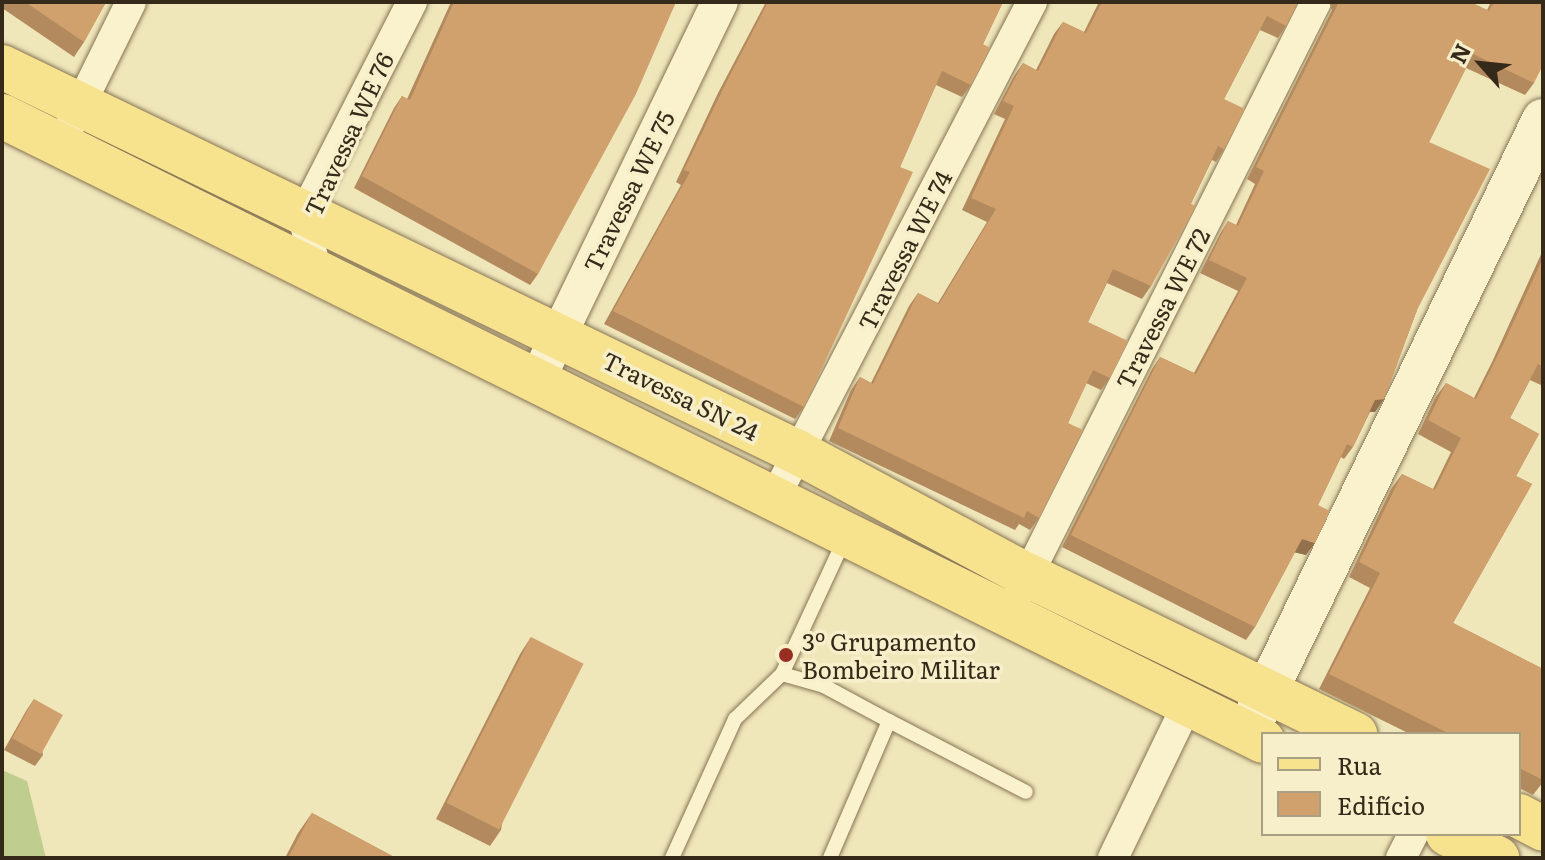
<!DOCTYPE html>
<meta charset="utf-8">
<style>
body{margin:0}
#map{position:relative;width:1545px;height:860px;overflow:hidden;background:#efe6ba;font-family:Literata,serif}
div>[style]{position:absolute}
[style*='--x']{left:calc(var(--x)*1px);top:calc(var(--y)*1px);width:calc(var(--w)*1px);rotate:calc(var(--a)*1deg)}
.green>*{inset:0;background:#bfcd8e}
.roads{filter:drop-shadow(0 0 2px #877454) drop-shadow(0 0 2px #877454)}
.service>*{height:14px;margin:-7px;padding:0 7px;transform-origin:7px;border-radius:7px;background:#faf2cd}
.minor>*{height:30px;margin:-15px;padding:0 15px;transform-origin:15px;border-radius:15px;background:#faf2cd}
.tertiary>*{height:36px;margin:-18px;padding:0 18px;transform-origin:18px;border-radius:18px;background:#faf2cd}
.secondary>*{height:42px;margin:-21px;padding:0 21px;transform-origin:21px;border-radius:21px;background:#faf2cd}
.primary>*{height:44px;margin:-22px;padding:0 22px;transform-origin:22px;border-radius:22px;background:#f7e28e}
.wall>*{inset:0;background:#b38a5e}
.shaded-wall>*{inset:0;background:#92714c}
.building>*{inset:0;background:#d0a16d;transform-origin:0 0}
.dots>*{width:22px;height:22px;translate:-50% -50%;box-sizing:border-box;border:4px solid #f7efca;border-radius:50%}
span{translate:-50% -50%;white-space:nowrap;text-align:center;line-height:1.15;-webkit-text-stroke:7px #f7efca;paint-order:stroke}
.street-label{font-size:24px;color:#352a1a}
.poi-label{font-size:24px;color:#352a1a}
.left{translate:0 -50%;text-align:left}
.frame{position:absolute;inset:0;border:4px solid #352a1a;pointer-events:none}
.legend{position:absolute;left:1261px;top:732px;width:260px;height:104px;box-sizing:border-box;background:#f7efca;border:2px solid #a9a084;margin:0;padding:10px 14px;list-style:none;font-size:24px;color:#352a1a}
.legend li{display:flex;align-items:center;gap:16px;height:40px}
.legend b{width:40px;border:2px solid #a9a084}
.north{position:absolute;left:1441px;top:24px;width:80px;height:80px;-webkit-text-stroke:6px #f7efca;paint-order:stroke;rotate:297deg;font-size:22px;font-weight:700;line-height:32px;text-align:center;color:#352a1a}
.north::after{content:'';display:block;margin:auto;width:28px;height:36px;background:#352a1a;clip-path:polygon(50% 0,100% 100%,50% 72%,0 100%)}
</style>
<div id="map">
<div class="green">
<div style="clip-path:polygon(2px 770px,27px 781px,46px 858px,2px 858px)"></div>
</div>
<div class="roads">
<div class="service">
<div style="--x:782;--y:674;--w:44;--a:15.9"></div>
<div style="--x:824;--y:686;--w:74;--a:28.3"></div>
<div style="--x:889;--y:721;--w:149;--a:113.3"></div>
<div style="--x:889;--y:721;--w:154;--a:27.4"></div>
<div style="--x:672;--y:858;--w:153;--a:-65.6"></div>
<div style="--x:735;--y:719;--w:65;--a:-43.8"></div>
<div style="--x:782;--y:674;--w:150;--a:-65.1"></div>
</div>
<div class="minor">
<div style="--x:72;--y:122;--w:134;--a:-63.8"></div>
<div style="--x:316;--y:269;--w:55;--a:-103.8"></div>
<div style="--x:303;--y:216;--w:240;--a:-63"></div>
<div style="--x:775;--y:497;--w:558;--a:-62.56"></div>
<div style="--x:1020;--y:591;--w:659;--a:-63.32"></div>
<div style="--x:1113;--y:858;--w:172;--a:-64.2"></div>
<div style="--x:1401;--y:858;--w:27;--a:-63"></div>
</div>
<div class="tertiary">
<div style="--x:537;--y:380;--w:420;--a:-64.2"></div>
</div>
<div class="secondary">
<div style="--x:1251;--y:724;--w:671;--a:-64.2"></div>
</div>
<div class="primary">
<div style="--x:2;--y:67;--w:886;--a:25.84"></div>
<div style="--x:799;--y:453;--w:259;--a:28.2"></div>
<div style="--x:1027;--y:575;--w:365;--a:25.9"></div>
<div style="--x:2;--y:116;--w:1407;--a:26.36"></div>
<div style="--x:1519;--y:816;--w:27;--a:28"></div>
<div style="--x:1448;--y:834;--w:55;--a:26.1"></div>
</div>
</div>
<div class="wall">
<div style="clip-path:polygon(2px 2px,106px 2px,84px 42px,74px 57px,2px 8px)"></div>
<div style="clip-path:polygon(451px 2px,676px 2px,538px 274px,530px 285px,354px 188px,394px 108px,402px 96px,407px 99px)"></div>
<div style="clip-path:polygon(766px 2px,1003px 2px,983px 44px,971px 85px,962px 97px,936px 85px,900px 167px,804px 407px,795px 419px,604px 324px,681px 185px,676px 182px,718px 93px)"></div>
<div style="clip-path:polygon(1099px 2px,1298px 2px,1286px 26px,1278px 38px,1260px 30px,1224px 99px,1224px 149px,1216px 162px,1212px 160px,1151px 286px,1142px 299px,1107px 283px,1088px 322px,1110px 378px,1101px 390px,1086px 383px,1068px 423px,1039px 518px,1030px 530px,1019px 524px,1015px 530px,829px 441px,851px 390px,860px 377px,871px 383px,909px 306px,918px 293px,938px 303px,987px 222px,962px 210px,1005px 119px,994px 114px,1014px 76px,1023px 63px,1036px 70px,1054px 34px,1063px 22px,1084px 32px)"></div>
<div style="clip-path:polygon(1329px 2px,1470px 2px,1487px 10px,1491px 2px,1543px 2px,1534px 83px,1525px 95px,1466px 68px,1429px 142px,1417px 310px,1384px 399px,1375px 412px,1370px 412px,1353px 447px,1344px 459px,1341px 457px,1318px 505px,1306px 555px,1295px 552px,1255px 627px,1246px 640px,1062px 547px,1152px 369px,1160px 357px,1194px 373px,1238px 291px,1200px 273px,1220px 234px,1228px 221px,1236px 225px,1255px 184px,1247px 179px,1332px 10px)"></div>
<div style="clip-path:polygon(1543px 250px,1543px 386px,1530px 380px,1510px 418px,1539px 434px,1516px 476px,1532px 484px,1453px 623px,1543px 669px,1543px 782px,1533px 795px,1519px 788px,1519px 734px,1410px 734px,1319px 689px,1370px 588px,1349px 577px,1391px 489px,1402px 474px,1433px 489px,1451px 452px,1418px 434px,1435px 398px,1446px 383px,1474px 398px,1492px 362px)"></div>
<div style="clip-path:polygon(531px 637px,501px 830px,490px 846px,436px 819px,520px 654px)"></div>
<div style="clip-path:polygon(34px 699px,43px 755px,35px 766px,4px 750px,26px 711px)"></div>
<div style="clip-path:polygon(312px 813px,396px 858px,285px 858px,298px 833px)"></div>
</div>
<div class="shaded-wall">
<div style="clip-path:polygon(1384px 399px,1375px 412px,1367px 412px,1375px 400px)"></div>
<div style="clip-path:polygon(1302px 539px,1315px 543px,1306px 555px,1293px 552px)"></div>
</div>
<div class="building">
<div style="clip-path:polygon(25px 2px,106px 2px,84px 42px)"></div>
<div style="clip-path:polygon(454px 2px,676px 2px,636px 94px,538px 274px,362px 176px,402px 96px,410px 100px)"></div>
<div style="clip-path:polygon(768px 2px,1003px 2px,983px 44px,990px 48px,971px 85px,942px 71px,900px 167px,913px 172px,804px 407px,613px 311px,690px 172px,684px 170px,727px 81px)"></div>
<div style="clip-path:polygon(1102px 2px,1298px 2px,1286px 26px,1267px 16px,1224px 99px,1245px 109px,1224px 149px,1218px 146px,1191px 204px,1196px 206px,1151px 286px,1113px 269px,1088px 322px,1128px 341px,1110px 378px,1093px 370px,1068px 423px,1083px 430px,1039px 518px,1027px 511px,1024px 518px,838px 428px,860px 377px,873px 384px,918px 293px,939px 304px,996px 209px,971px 198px,1014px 106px,1003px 101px,1023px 63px,1038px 71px,1063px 22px,1086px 33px)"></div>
<div style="clip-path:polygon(1339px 2px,1470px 2px,1489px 11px,1494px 2px,1543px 2px,1543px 65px,1534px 83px,1473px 54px,1429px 142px,1490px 169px,1417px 310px,1384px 399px,1375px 400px,1353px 447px,1347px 444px,1318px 505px,1330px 511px,1315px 543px,1302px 539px,1255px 627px,1071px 535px,1160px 357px,1196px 374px,1247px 278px,1209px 260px,1228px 221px,1238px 226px,1264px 171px,1256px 167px)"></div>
<div style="clip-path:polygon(1543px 258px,1543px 367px,1538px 364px,1510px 418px,1539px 434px,1516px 476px,1532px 484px,1453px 623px,1543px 669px,1543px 780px,1519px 768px,1519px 734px,1450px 734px,1329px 674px,1380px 573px,1359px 562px,1402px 474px,1435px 490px,1461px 438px,1428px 420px,1446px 383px,1476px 399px,1502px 347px)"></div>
<div style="left:531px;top:637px;width:59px;height:186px;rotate:27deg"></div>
<div style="left:34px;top:699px;width:33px;height:45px;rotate:29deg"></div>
<div style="clip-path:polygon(312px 813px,396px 858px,288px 858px)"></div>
</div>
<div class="dots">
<div style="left:786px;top:655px;background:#982e21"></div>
</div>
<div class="street-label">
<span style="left:348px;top:134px;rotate:-65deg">Travessa WE 76</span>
<span style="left:628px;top:191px;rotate:-64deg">Travessa WE 75</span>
<span style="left:904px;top:250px;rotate:-63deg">Travessa WE 74</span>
<span style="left:1162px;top:308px;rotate:-63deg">Travessa WE 72</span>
<span style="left:681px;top:395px;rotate:26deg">Travessa SN 24</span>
</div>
<div class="poi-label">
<span class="left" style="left:802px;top:655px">3º Grupamento<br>Bombeiro Militar</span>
</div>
<div class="frame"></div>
<ul class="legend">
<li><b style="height:10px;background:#f7e28e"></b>Rua</li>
<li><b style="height:22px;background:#d0a16d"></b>Edifício</li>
</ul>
<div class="north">N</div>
</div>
